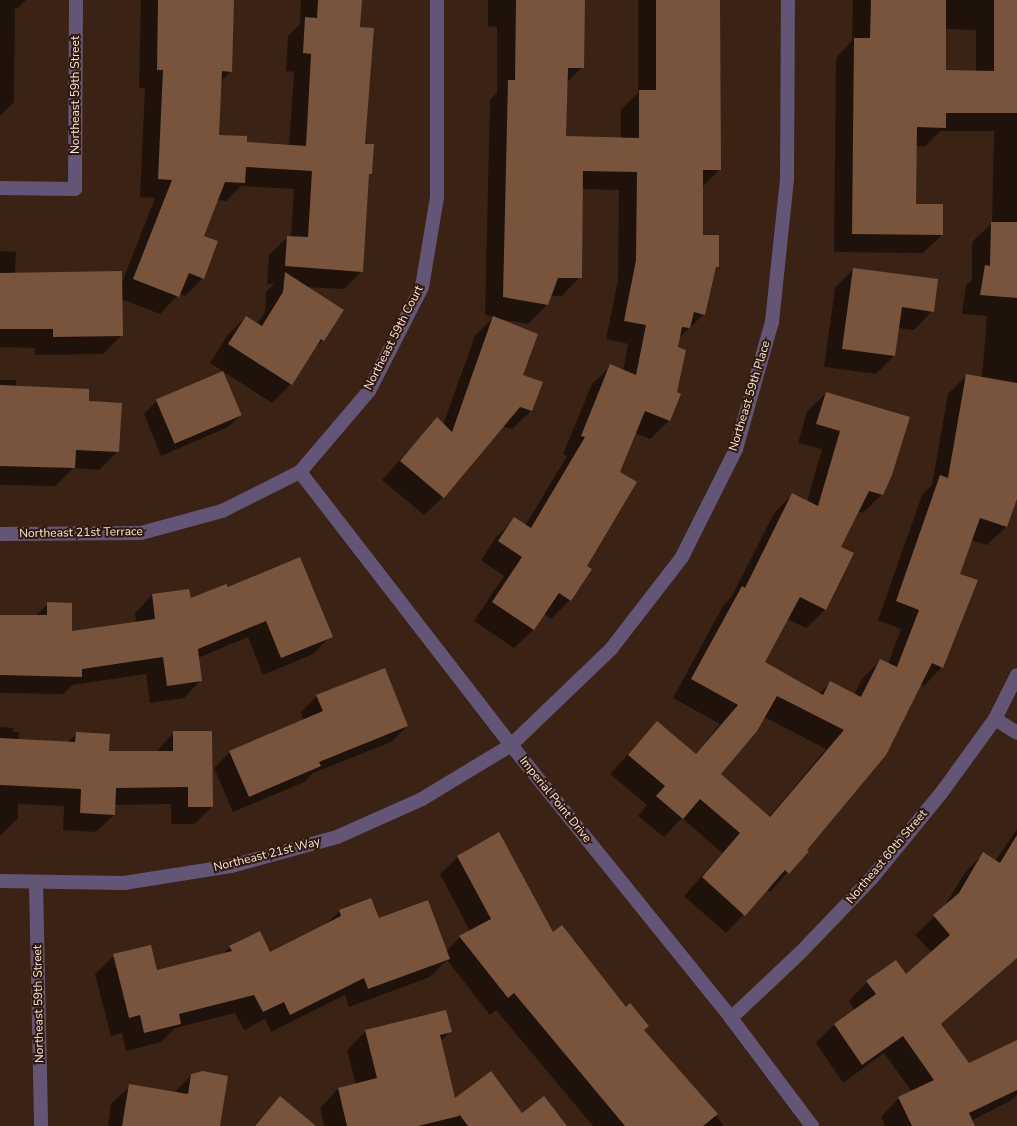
<!DOCTYPE html>
<style>
body{margin:0}
#map{position:relative;width:1017px;height:1126px;overflow:hidden;background:#3a2315;font-family:"Nunito Sans",sans-serif}
div>[style]{position:absolute}
[style*='--x']{left:calc(var(--x)*1px);top:calc(var(--y)*1px);width:calc(var(--w)*1px);rotate:calc(var(--a)*1deg)}
.shadow>*{inset:0;background:#0007}
.building>*{inset:0;background:#78543d;transform-origin:0 0}
.minor>*{height:14px;margin:-7px;padding:0 7px;transform-origin:7px;border-radius:7px;background:#635575}
span{translate:-50% -50%;white-space:nowrap;text-align:center;line-height:1.15;-webkit-text-stroke:4px #30190b;paint-order:stroke}
.street-label{font-size:12px;color:#f7e7de}
</style>
<div id="map">
<div class="shadow">
<div style="clip-path:polygon(0 0,26px 0,18px 8px,15px 8px,14px 102px,0 116px)"></div>
<div style="clip-path:polygon(141px 0,232px 0,231px 71px,220px 82px,218px 136px,246px 143px,289px 146px,294px 72px,286px 71px,288px 36px,300px 24px,301px 0,361px 0,359px 29px,364px 145px,371px 173px,368px 176px,362px 271px,344px 289px,305px 287px,323px 340px,311px 352px,291px 384px,272px 403px,210px 363px,227px 336px,246px 317px,257px 324px,265px 312px,266px 292px,274px 284px,267px 284px,269px 255px,288px 237px,291px 237px,294px 189px,241px 186px,226px 201px,217px 200px,203px 237px,203px 278px,185px 296px,179px 294px,160px 314px,121px 299px,121px 336px,103px 354px,35px 355px,35px 348px,0 347px,0 251px,16px 252px,15px 274px,121px 285px,155px 198px,140px 197px,145px 88px,139px 88px)"></div>
<div style="clip-path:polygon(488px 0,583px 0,583px 67px,566px 83px,565px 138px,621px 139px,621px 110px,638px 93px,638px 0,719px 0,719px 170px,701px 188px,701px 236px,718px 266px,714px 270px,704px 314px,679px 338px,676px 393px,680px 394px,669px 421px,650px 439px,635px 433px,570px 600px,551px 619px,544px 614px,533px 630px,514px 648px,474px 621px,504px 576px,481px 560px,496px 537px,515px 519px,525px 526px,567px 456px,563px 454px,592px 384px,611px 366px,623px 371px,628px 344px,606px 339px,618px 280px,619px 190px,582px 189px,580px 277px,562px 296px,550px 296px,547px 305px,528px 324px,497px 319px,521px 376px,541px 383px,531px 411px,512px 429px,502px 426px,443px 497px,424px 515px,382px 480px,437px 419px,443px 425px,475px 336px,494px 317px,485px 315px,490px 100px,497px 93px,497px 27px,488px 26px)"></div>
<div style="clip-path:polygon(evenodd,853px 0,1017px 0,1017px 495px,1006px 527px,987px 545px,971px 540px,959px 574px,942px 667px,924px 686px,920px 684px,806px 850px,807px 851px,770px 892px,767px 889px,726px 933px,684px 896px,722px 853px,682px 818px,664px 837px,638px 816px,647px 805px,610px 774px,657px 723px,695px 755px,720px 724px,673px 698px,723px 606px,732px 596px,774px 513px,792px 495px,807px 502px,822px 449px,798px 443px,807px 412px,826px 393px,882px 494px,863px 513px,858px 511px,839px 547px,852px 554px,825px 610px,806px 628px,787px 619px,763px 662px,819px 694px,830px 683px,854px 695px,862px 679px,881px 660px,888px 664px,901px 629px,878px 620px,922px 495px,932px 485px,948px 394px,966px 376px,982px 378px,987px 316px,962px 314px,966px 285px,972px 280px,972px 242px,992px 223px,994px 131px,940px 131px,926px 146px,916px 146px,915px 205px,942px 235px,923px 253px,834px 252px,836px 58px,852px 41px,853px 0,945px 29px,976px 30px,976px 72px,945px 71px,945px 29px,853px 0,764px 717px,826px 749px,769px 817px,719px 774px,764px 717px)"></div>
<div style="clip-path:polygon(853px 269px,932px 311px,914px 330px,898px 328px,894px 356px,876px 374px,824px 367px,835px 288px)"></div>
<div style="clip-path:polygon(0 380px,16px 380px,16px 387px,88px 402px,118px 451px,99px 470px,73px 468px,55px 486px,0 485px)"></div>
<div style="clip-path:polygon(157px 401px,241px 415px,228px 427px,161px 456px,144px 414px)"></div>
<div style="clip-path:polygon(227px 588px,331px 636px,313px 654px,263px 675px,248px 637px,198px 658px,201px 680px,184px 698px,150px 703px,146px 674px,72px 685px,63px 694px,0 693px,0 616px,35px 616px,48px 604px,70px 633px,136px 623px,135px 613px,152px 595px,190px 600px)"></div>
<div style="clip-path:polygon(317px 696px,407px 726px,391px 742px,313px 773px,304px 782px,233px 812px,214px 768px,230px 752px,304px 721px,301px 712px)"></div>
<div style="clip-path:polygon(0 727px,13px 728px,13px 732px,19px 732px,19px 740px,67px 743px,77px 733px,108px 752px,156px 752px,174px 732px,212px 807px,194px 824px,171px 824px,171px 804px,114px 805px,114px 815px,96px 832px,63px 830px,64px 806px,18px 804px,18px 818px,0 836px)"></div>
<div style="clip-path:polygon(1017px 829px,1017px 950px,1008px 964px,989px 983px,940px 1025px,968px 1065px,1017px 1058px,1017px 1095px,1010px 1101px,971px 1121px,973px 1126px,885px 1126px,881px 1117px,899px 1098px,912px 1092px,884px 1053px,843px 1083px,816px 1043px,834px 1025px,855px 1010px,849px 1001px,867px 982px,905px 976px,932px 953px,915px 935px,943px 908px,965px 873px,983px 854px,995px 861px)"></div>
<div style="clip-path:polygon(458px 857px,553px 933px,696px 1090px,724px 1126px,593px 1126px,496px 1010px,490px 1015px,447px 960px,430px 977px,349px 1007px,345px 995px,271px 1032px,265px 1019px,244px 1030px,235px 1013px,175px 1028px,161px 1042px,126px 1051px,122px 1033px,111px 1036px,95px 974px,114px 956px,156px 972px,222px 955px,230px 947px,270px 953px,325px 925px,340px 911px,378px 920px,446px 951px,460px 937px,470px 931px,440px 874px)"></div>
<div style="clip-path:polygon(366px 1031px,450px 1032px,441px 1041px,455px 1101px,565px 1126px,324px 1126px,320px 1108px,338px 1089px,356px 1085px,347px 1050px)"></div>
<div style="clip-path:polygon(191px 1075px,218px 1126px,108px 1126px,111px 1104px,130px 1086px,174px 1093px)"></div>
<div style="clip-path:polygon(280px 1098px,314px 1126px,254px 1126px)"></div>
</div>
<div class="building">
<div style="clip-path:polygon(158px 0,234px 0,232px 72px,222px 71px,219px 135px,247px 136px,247px 142px,306px 146px,311px 54px,303px 53px,305px 17px,317px 18px,318px 0,362px 0,360px 27px,374px 28px,365px 144px,374px 144px,372px 174px,369px 174px,363px 272px,285px 266px,287px 236px,308px 237px,312px 171px,246px 167px,245px 183px,225px 182px,204px 236px,218px 241px,204px 279px,189px 273px,179px 297px,133px 279px,172px 180px,158px 179px,163px 70px,157px 70px)"></div>
<div style="clip-path:polygon(516px 0,585px 0,584px 68px,568px 68px,566px 136px,639px 138px,639px 90px,656px 90px,656px 0,720px 0,721px 170px,703px 170px,703px 235px,719px 235px,719px 267px,716px 267px,705px 315px,694px 312px,690px 328px,682px 327px,678px 347px,686px 350px,677px 392px,681px 394px,670px 421px,645px 411px,620px 472px,637px 482px,587px 566px,592px 569px,571px 601px,559px 593px,534px 630px,492px 602px,522px 557px,498px 541px,514px 517px,531px 528px,585px 437px,581px 436px,610px 364px,636px 375px,646px 325px,624px 321px,636px 260px,637px 172px,583px 171px,582px 278px,558px 278px,548px 305px,503px 297px,508px 80px,515px 80px)"></div>
<div style="clip-path:polygon(871px 0,946px 0,946px 70px,994px 71px,994px 0,1017px 0,1017px 113px,946px 113px,946px 128px,917px 127px,916px 204px,943px 204px,943px 235px,852px 234px,854px 38px,870px 38px)"></div>
<div style="clip-path:polygon(991px 222px,1017px 222px,1017px 298px,980px 295px,985px 265px,990px 266px)"></div>
<div style="clip-path:polygon(853px 268px,938px 279px,934px 312px,902px 307px,895px 356px,842px 349px)"></div>
<div style="clip-path:polygon(122px 271px,123px 336px,53px 337px,53px 329px,0 329px,0 273px)"></div>
<div style="clip-path:polygon(285px 272px,344px 310px,324px 341px,321px 339px,292px 385px,228px 344px,246px 316px,262px 326px,283px 292px)"></div>
<div style="clip-path:polygon(493px 316px,538px 334px,523px 375px,543px 382px,532px 411px,520px 407px,444px 498px,400px 461px,437px 417px,452px 432px)"></div>
<div style="left:223px;top:371px;width:48px;height:73px;rotate:67deg"></div>
<div style="clip-path:polygon(evenodd,966px 374px,1017px 383px,1017px 499px,1007px 527px,980px 518px,960px 574px,978px 580px,943px 668px,932px 663px,886px 755px,807px 850px,809px 851px,789px 874px,785px 870px,745px 916px,702px 877px,740px 833px,700px 799px,683px 819px,656px 796px,665px 786px,628px 755px,657px 721px,696px 754px,738px 705px,691px 679px,742px 586px,745px 588px,792px 493px,818px 506px,840px 431px,816px 424px,826px 392px,910px 417px,892px 475px,883px 495px,869px 491px,841px 547px,854px 553px,826px 610px,800px 597px,765px 662px,823px 695px,830px 681px,861px 697px,880px 659px,897px 667px,919px 610px,896px 601px,940px 475px,948px 478px,966px 374px,777px 696px,844px 730px,770px 817px,721px 774px,757px 731px,777px 696px)"></div>
<div style="clip-path:polygon(0 385px,89px 389px,89px 401px,122px 403px,119px 452px,76px 450px,75px 468px,0 466px)"></div>
<div style="clip-path:polygon(300px 557px,333px 637px,281px 658px,266px 621px,198px 649px,202px 681px,167px 686px,163px 657px,82px 669px,82px 677px,0 675px,0 615px,47px 615px,47px 602px,72px 603px,72px 631px,155px 619px,152px 594px,189px 589px,191px 598px,226px 584px,228px 587px)"></div>
<div style="clip-path:polygon(385px 668px,408px 726px,319px 762px,321px 766px,249px 797px,229px 751px,323px 711px,316px 695px)"></div>
<div style="clip-path:polygon(173px 731px,212px 731px,213px 807px,188px 807px,188px 787px,116px 788px,115px 815px,80px 813px,81px 789px,0 785px,0 738px,75px 742px,76px 732px,110px 734px,109px 751px,173px 751px)"></div>
<div style="clip-path:polygon(499px 832px,553px 932px,562px 925px,626px 1007px,630px 1003px,649px 1026px,644px 1030px,718px 1114px,703px 1126px,625px 1126px,514px 993px,508px 998px,459px 936px,491px 919px,457px 856px)"></div>
<div style="clip-path:polygon(1017px 835px,1017px 958px,941px 1024px,969px 1063px,1017px 1040px,1017px 1090px,969px 1113px,975px 1126px,912px 1126px,898px 1097px,934px 1080px,903px 1036px,862px 1065px,834px 1024px,876px 994px,866px 981px,896px 960px,906px 974px,950px 935px,933px 915px,959px 893px,983px 852px,1000px 863px)"></div>
<div style="clip-path:polygon(371px 898px,379px 918px,428px 900px,450px 959px,368px 989px,364px 978px,290px 1015px,284px 1002px,263px 1012px,254px 995px,179px 1014px,181px 1024px,144px 1033px,140px 1015px,129px 1018px,113px 954px,151px 945px,157px 970px,232px 951px,229px 946px,260px 931px,270px 952px,341px 916px,339px 910px)"></div>
<div style="clip-path:polygon(446px 1010px,452px 1032px,440px 1035px,455px 1098px,491px 1071px,522px 1113px,544px 1096px,567px 1126px,468px 1126px,459px 1114px,459px 1116px,418px 1126px,347px 1126px,338px 1088px,377px 1078px,365px 1030px)"></div>
<div style="clip-path:polygon(203px 1071px,228px 1076px,220px 1126px,122px 1126px,129px 1084px,188px 1094px,191px 1074px)"></div>
<div style="clip-path:polygon(280px 1096px,316px 1126px,255px 1126px)"></div>
</div>
<div class="minor">
<div style="--x:0;--y:188;--w:75;--a:0.8"></div>
<div style="--x:75;--y:189;--w:189;--a:-89.7"></div>
<div style="--x:300;--y:472;--w:345;--a:52.3"></div>
<div style="--x:511;--y:745;--w:351;--a:51.1"></div>
<div style="--x:731;--y:1018;--w:135;--a:53.1"></div>
<div style="--x:0;--y:534;--w:141;--a:-0.4"></div>
<div style="--x:141;--y:533;--w:84;--a:-15.2"></div>
<div style="--x:222;--y:511;--w:87;--a:-26.6"></div>
<div style="--x:300;--y:472;--w:106;--a:-49.6"></div>
<div style="--x:369;--y:391;--w:117;--a:-63"></div>
<div style="--x:422;--y:287;--w:91;--a:-80.5"></div>
<div style="--x:437;--y:197;--w:197;--a:-90"></div>
<div style="--x:995;--y:719;--w:26;--a:32"></div>
<div style="--x:0;--y:881;--w:124;--a:0.9"></div>
<div style="--x:124;--y:883;--w:108;--a:-9"></div>
<div style="--x:231;--y:866;--w:110;--a:-15.3"></div>
<div style="--x:337;--y:837;--w:93;--a:-24.1"></div>
<div style="--x:422;--y:799;--w:104;--a:-31.2"></div>
<div style="--x:511;--y:745;--w:139;--a:-43.8"></div>
<div style="--x:611;--y:649;--w:116;--a:-52.3"></div>
<div style="--x:682;--y:557;--w:121;--a:-63.4"></div>
<div style="--x:736;--y:449;--w:132;--a:-74.2"></div>
<div style="--x:772;--y:322;--w:144;--a:-84"></div>
<div style="--x:787;--y:179;--w:179;--a:-89.7"></div>
<div style="--x:36;--y:882;--w:244;--a:88.8"></div>
<div style="--x:731;--y:1018;--w:96;--a:-43.3"></div>
<div style="--x:801;--y:952;--w:101;--a:-46.2"></div>
<div style="--x:871;--y:879;--w:112;--a:-50.8"></div>
<div style="--x:942;--y:792;--w:90;--a:-54"></div>
<div style="--x:995;--y:719;--w:49;--a:-63.4"></div>
</div>
<div class="street-label">
<span style="left:76px;top:95px;rotate:-90deg">Northeast 59th Street</span>
<span style="left:394px;top:338px;rotate:-63deg">Northeast 59th Court</span>
<span style="left:750px;top:396px;rotate:-73deg">Northeast 59th Place</span>
<span style="left:81px;top:533px;rotate:-1deg">Northeast 21st Terrace</span>
<span style="left:555px;top:800px;rotate:51deg">Imperial Point Drive</span>
<span style="left:267px;top:855px;rotate:-14deg">Northeast 21st Way</span>
<span style="left:887px;top:857px;rotate:-50deg">Northeast 60th Street</span>
<span style="left:39px;top:1004px;rotate:-91deg">Northeast 59th Street</span>
</div>
</div>
